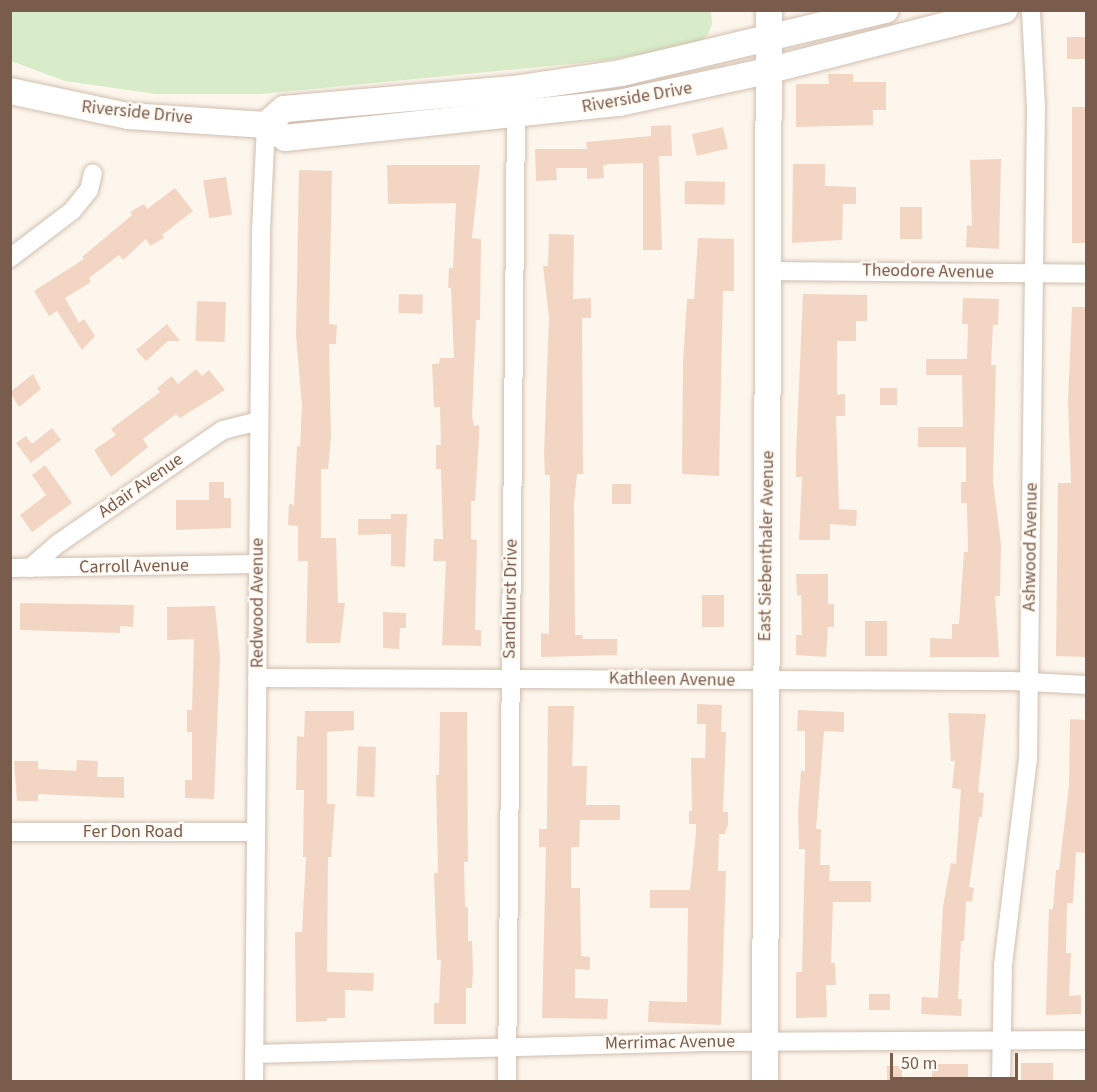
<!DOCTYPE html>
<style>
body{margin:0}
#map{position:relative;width:1097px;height:1092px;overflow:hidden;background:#fdf6ec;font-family:"Source Sans 3",sans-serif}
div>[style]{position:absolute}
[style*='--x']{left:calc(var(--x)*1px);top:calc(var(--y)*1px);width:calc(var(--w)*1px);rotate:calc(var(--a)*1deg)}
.green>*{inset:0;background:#d8ecc9}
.building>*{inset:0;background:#f3d5c3;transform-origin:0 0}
.roads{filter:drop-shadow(0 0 2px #d1beb0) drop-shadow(0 0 2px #d1beb0)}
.minor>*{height:18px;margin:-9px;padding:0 9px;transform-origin:9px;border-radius:9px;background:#fff}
.secondary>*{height:26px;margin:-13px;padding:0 13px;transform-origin:13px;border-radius:13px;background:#fff}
span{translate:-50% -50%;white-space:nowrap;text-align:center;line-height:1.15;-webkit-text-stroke:4.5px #fffaf3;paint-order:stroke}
.street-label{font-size:18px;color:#7a5c4d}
.frame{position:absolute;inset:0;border:12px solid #7a5c4d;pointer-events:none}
.scale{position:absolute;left:890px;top:1053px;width:128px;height:27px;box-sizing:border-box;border:3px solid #7a5c4d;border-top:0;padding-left:8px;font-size:18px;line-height:21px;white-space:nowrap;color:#7a5c4d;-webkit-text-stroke:4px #fffaf3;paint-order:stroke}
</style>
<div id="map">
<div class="green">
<div style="clip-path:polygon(11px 11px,711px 11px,712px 24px,708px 35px,692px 46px,601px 61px,260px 94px,156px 94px,65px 81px,11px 61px)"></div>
</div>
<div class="building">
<div style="left:1067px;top:37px;width:19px;height:22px"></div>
<div style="clip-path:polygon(828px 74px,853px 74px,853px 82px,886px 82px,886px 110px,873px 110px,873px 125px,796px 127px,796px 84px,829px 84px)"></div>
<div style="left:1072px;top:107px;width:14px;height:136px"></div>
<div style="clip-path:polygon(671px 125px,672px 156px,659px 156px,662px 250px,643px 250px,643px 163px,608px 164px,603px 166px,604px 178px,587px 179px,587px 168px,556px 168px,557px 180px,536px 181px,535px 149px,587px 149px,586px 142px,651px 136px,651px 126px)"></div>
<div style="left:723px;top:127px;width:22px;height:32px;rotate:77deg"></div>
<div style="clip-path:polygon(1001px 159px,999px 249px,966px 247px,967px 225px,972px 226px,970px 160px)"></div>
<div style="clip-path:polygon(793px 164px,825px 164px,825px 186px,856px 187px,856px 204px,843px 204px,842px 240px,792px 243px)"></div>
<div style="clip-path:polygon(387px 165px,480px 165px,472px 238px,481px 239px,480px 320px,476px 320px,472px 416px,474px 426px,479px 425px,479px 438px,475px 501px,471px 501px,471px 539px,477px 540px,475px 630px,481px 630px,481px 646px,442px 645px,446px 561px,433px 561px,434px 539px,443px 539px,441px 469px,436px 469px,436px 445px,441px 445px,440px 407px,434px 407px,432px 364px,439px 364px,440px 358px,454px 358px,451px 288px,448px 288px,449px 268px,453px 268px,456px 203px,388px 204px)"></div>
<div style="clip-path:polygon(299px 170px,332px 171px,329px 324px,337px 325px,336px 344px,329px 344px,331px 437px,328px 469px,321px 469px,321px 538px,336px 538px,338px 603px,345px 603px,340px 643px,306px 643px,308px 561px,298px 561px,298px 526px,288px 525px,289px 504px,294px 505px,297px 446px,300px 447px,302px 405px,296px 336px)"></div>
<div style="left:226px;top:177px;width:38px;height:23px;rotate:81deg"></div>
<div style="left:685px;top:181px;width:40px;height:23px;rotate:1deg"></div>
<div style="clip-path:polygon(175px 188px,193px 211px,162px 235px,164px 238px,150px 246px,146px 239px,123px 260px,119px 255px,89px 278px,91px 282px,65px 298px,79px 323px,84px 319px,95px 336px,82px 350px,57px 311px,49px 316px,34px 291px,84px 259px,82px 257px,132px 215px,130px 212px,144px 204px,147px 209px)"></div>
<div style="left:922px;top:207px;width:32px;height:22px;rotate:90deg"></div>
<div style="clip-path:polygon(549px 234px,574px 235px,573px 299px,591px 298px,591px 318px,582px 318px,583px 474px,577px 474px,574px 504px,575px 635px,583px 635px,582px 639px,617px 639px,617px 655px,541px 657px,541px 633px,549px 634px,550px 475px,545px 475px,544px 454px,549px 318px,543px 266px,548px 266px)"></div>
<div style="clip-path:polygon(698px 238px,734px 239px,734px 291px,723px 291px,719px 476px,682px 474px,683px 362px,687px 299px,694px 299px)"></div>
<div style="left:399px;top:294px;width:24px;height:19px;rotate:2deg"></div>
<div style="clip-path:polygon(803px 294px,867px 295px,867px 321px,856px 321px,856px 341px,837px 341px,837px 395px,845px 394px,845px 416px,836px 416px,839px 509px,857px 510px,856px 526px,830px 524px,830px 540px,799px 540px,802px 477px,796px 477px,796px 455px)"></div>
<div style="clip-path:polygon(963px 298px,999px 299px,998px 325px,993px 325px,991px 365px,996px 365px,993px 482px,1001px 544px,1000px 596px,995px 596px,999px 657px,930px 657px,930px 638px,952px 639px,952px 624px,959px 624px,964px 552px,968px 552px,967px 503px,961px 503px,961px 482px,966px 482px,966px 447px,918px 447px,918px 427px,963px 427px,962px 375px,926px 375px,926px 359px,967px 359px,968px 324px,962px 324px)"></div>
<div style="left:197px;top:301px;width:29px;height:40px;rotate:2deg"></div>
<div style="clip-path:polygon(1072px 307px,1086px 307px,1086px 657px,1056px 656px,1058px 483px,1071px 483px,1068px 402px)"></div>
<div style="clip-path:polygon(167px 324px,180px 341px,168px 341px,146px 361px,136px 350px)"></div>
<div style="clip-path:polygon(196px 369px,202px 376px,209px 370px,225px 390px,180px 418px,176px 414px,143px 439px,148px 447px,111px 477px,94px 450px,116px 435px,111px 429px,160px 392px,157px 388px,172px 376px,178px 384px)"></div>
<div style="clip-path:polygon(33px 374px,41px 389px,19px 407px,10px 392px)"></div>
<div style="left:880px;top:388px;width:17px;height:17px"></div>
<div style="clip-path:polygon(52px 428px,61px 440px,31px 463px,16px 443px,26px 436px,32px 444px)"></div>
<div style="clip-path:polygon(45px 465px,72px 503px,32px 532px,20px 515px,46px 495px,32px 475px)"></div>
<div style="clip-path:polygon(209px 482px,224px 482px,224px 498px,231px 498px,231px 528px,176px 530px,176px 500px,209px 500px)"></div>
<div style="left:612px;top:484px;width:19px;height:20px"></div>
<div style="clip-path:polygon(391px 514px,407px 514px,405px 567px,391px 566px,391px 534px,358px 535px,358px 519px,391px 519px)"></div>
<div style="clip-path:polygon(796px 574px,828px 574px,828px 604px,834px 604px,834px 627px,828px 627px,826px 657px,796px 655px,796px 635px,802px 635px,801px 595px,797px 596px)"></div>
<div style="left:702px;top:595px;width:22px;height:32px"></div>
<div style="clip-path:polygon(20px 603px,134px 605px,133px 627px,120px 626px,120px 633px,20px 630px)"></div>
<div style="clip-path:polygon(215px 606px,220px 657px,214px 799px,185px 798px,185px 780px,192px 780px,192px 732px,187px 732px,187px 710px,192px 710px,194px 639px,167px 640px,167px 607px)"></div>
<div style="clip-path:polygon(383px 612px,406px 613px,406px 628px,400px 628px,399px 649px,383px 648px)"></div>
<div style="left:865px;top:621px;width:22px;height:35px"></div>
<div style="clip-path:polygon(697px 704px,722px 705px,721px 732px,726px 732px,723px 812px,728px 812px,728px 824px,725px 834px,719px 834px,718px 871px,726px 871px,721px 1025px,648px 1022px,649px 1001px,687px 1002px,688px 908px,650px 908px,650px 890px,690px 890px,696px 833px,696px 824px,689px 824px,689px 811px,692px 811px,691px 758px,705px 758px,706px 724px,697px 724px)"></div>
<div style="clip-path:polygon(548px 706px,574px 706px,572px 766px,587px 766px,586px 805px,620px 805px,620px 820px,580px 820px,579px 847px,571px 847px,571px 888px,580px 888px,581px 956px,590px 957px,590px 970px,575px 969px,575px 998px,608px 999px,607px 1019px,542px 1018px,546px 847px,539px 847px,539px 829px,547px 829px)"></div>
<div style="clip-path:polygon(798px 710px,844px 712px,844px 732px,824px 731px,816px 829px,821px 829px,820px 865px,830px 865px,829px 881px,871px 881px,871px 902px,833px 902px,831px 963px,835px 963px,836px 985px,826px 985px,827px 1017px,796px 1018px,796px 972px,802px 972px,805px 849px,799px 849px,798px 813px,801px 771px,805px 771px,805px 731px,797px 731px)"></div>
<div style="clip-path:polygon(305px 711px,354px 711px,354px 730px,327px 732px,327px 804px,335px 804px,331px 857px,328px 857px,327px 972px,374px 973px,373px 991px,345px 990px,345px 1018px,327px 1018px,327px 1021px,296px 1022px,295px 932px,302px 932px,306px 857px,303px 857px,304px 790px,296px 790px,297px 736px,304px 737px)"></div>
<div style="clip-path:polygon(440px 712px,467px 712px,468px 862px,464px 862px,465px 907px,468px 907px,468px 941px,472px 941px,473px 970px,472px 988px,466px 988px,466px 1024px,434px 1024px,434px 1003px,439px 1003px,441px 960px,437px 960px,434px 873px,438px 873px,436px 775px,439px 775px)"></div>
<div style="clip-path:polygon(948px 713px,986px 714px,978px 792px,984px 793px,982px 817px,979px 817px,969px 887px,974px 888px,972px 902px,966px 901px,964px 941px,961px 941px,958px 999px,962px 999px,961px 1016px,921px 1014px,922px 997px,938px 998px,943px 906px,951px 863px,956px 864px,961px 789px,952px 788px,955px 761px,951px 761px)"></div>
<div style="clip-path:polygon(1070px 719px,1086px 720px,1086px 853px,1076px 852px,1073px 903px,1067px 903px,1066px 953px,1071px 953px,1069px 996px,1081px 995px,1081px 1014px,1046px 1015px,1049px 909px,1053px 909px,1056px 870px,1059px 870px,1069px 786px)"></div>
<div style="left:376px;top:747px;width:50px;height:18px;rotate:92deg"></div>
<div style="clip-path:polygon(77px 760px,98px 761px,97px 777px,124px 777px,124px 798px,38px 794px,38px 801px,17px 801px,14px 761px,38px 761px,38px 769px,76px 771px)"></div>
<div style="left:869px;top:994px;width:21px;height:16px"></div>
<div style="left:1021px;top:1063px;width:32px;height:19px"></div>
<div style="left:932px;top:1064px;width:36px;height:18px"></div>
<div style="left:902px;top:1066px;width:16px;height:15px;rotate:90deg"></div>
</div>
<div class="roads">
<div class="minor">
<div style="--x:10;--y:258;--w:78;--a:-37.2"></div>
<div style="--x:72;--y:211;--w:27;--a:-51"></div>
<div style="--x:89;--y:190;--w:17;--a:-77"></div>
<div style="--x:770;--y:271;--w:316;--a:0.5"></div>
<div style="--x:10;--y:568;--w:248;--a:-0.9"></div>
<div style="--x:30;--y:568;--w:38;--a:-41"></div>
<div style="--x:59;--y:543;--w:199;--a:-34.6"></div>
<div style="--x:223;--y:430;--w:37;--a:-14"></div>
<div style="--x:257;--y:678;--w:754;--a:0.23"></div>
<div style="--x:1011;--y:681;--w:75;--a:3.1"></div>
<div style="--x:10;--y:832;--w:246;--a:0"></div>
<div style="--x:254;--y:1054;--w:444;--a:-1.5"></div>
<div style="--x:698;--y:1042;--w:388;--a:-0.3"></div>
<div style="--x:254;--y:1082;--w:852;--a:-89.53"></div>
<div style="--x:261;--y:230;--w:105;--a:-87.3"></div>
<div style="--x:507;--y:1082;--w:966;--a:-89.47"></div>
<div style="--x:1001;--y:1082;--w:117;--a:-89"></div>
<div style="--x:1003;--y:965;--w:208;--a:-83.1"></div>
<div style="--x:1028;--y:759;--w:652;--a:-89.3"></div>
<div style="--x:1036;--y:107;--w:97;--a:-93"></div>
</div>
<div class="secondary">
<div style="--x:10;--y:91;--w:121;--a:12"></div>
<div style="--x:128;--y:116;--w:138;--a:3.7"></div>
<div style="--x:266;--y:125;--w:23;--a:34"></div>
<div style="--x:285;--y:138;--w:336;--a:-6"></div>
<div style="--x:619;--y:103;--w:151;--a:-12.2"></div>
<div style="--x:767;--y:71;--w:245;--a:-14.4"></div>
<div style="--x:266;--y:125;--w:24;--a:-42"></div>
<div style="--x:284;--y:109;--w:230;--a:-5"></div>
<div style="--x:513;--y:89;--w:109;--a:-8.4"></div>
<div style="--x:621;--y:73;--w:272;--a:-13.4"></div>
<div style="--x:765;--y:1082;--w:1072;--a:-89.79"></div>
</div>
</div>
<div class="street-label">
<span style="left:637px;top:98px;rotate:-10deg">Riverside Drive</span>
<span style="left:137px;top:113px;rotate:6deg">Riverside Drive</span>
<span style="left:928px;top:272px;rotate:1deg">Theodore Avenue</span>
<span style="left:141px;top:486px;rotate:-35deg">Adair Avenue</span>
<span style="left:767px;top:546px;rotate:-89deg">East Siebenthaler Avenue</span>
<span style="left:1031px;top:547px;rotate:-89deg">Ashwood Avenue</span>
<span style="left:134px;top:567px;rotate:-1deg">Carroll Avenue</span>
<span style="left:511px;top:599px;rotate:-89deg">Sandhurst Drive</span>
<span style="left:258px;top:603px;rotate:-90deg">Redwood Avenue</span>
<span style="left:672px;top:680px;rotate:1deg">Kathleen Avenue</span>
<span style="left:133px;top:832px">Fer Don Road</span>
<span style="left:670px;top:1043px;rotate:-1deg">Merrimac Avenue</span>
</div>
<div class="frame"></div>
<div class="scale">50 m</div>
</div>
